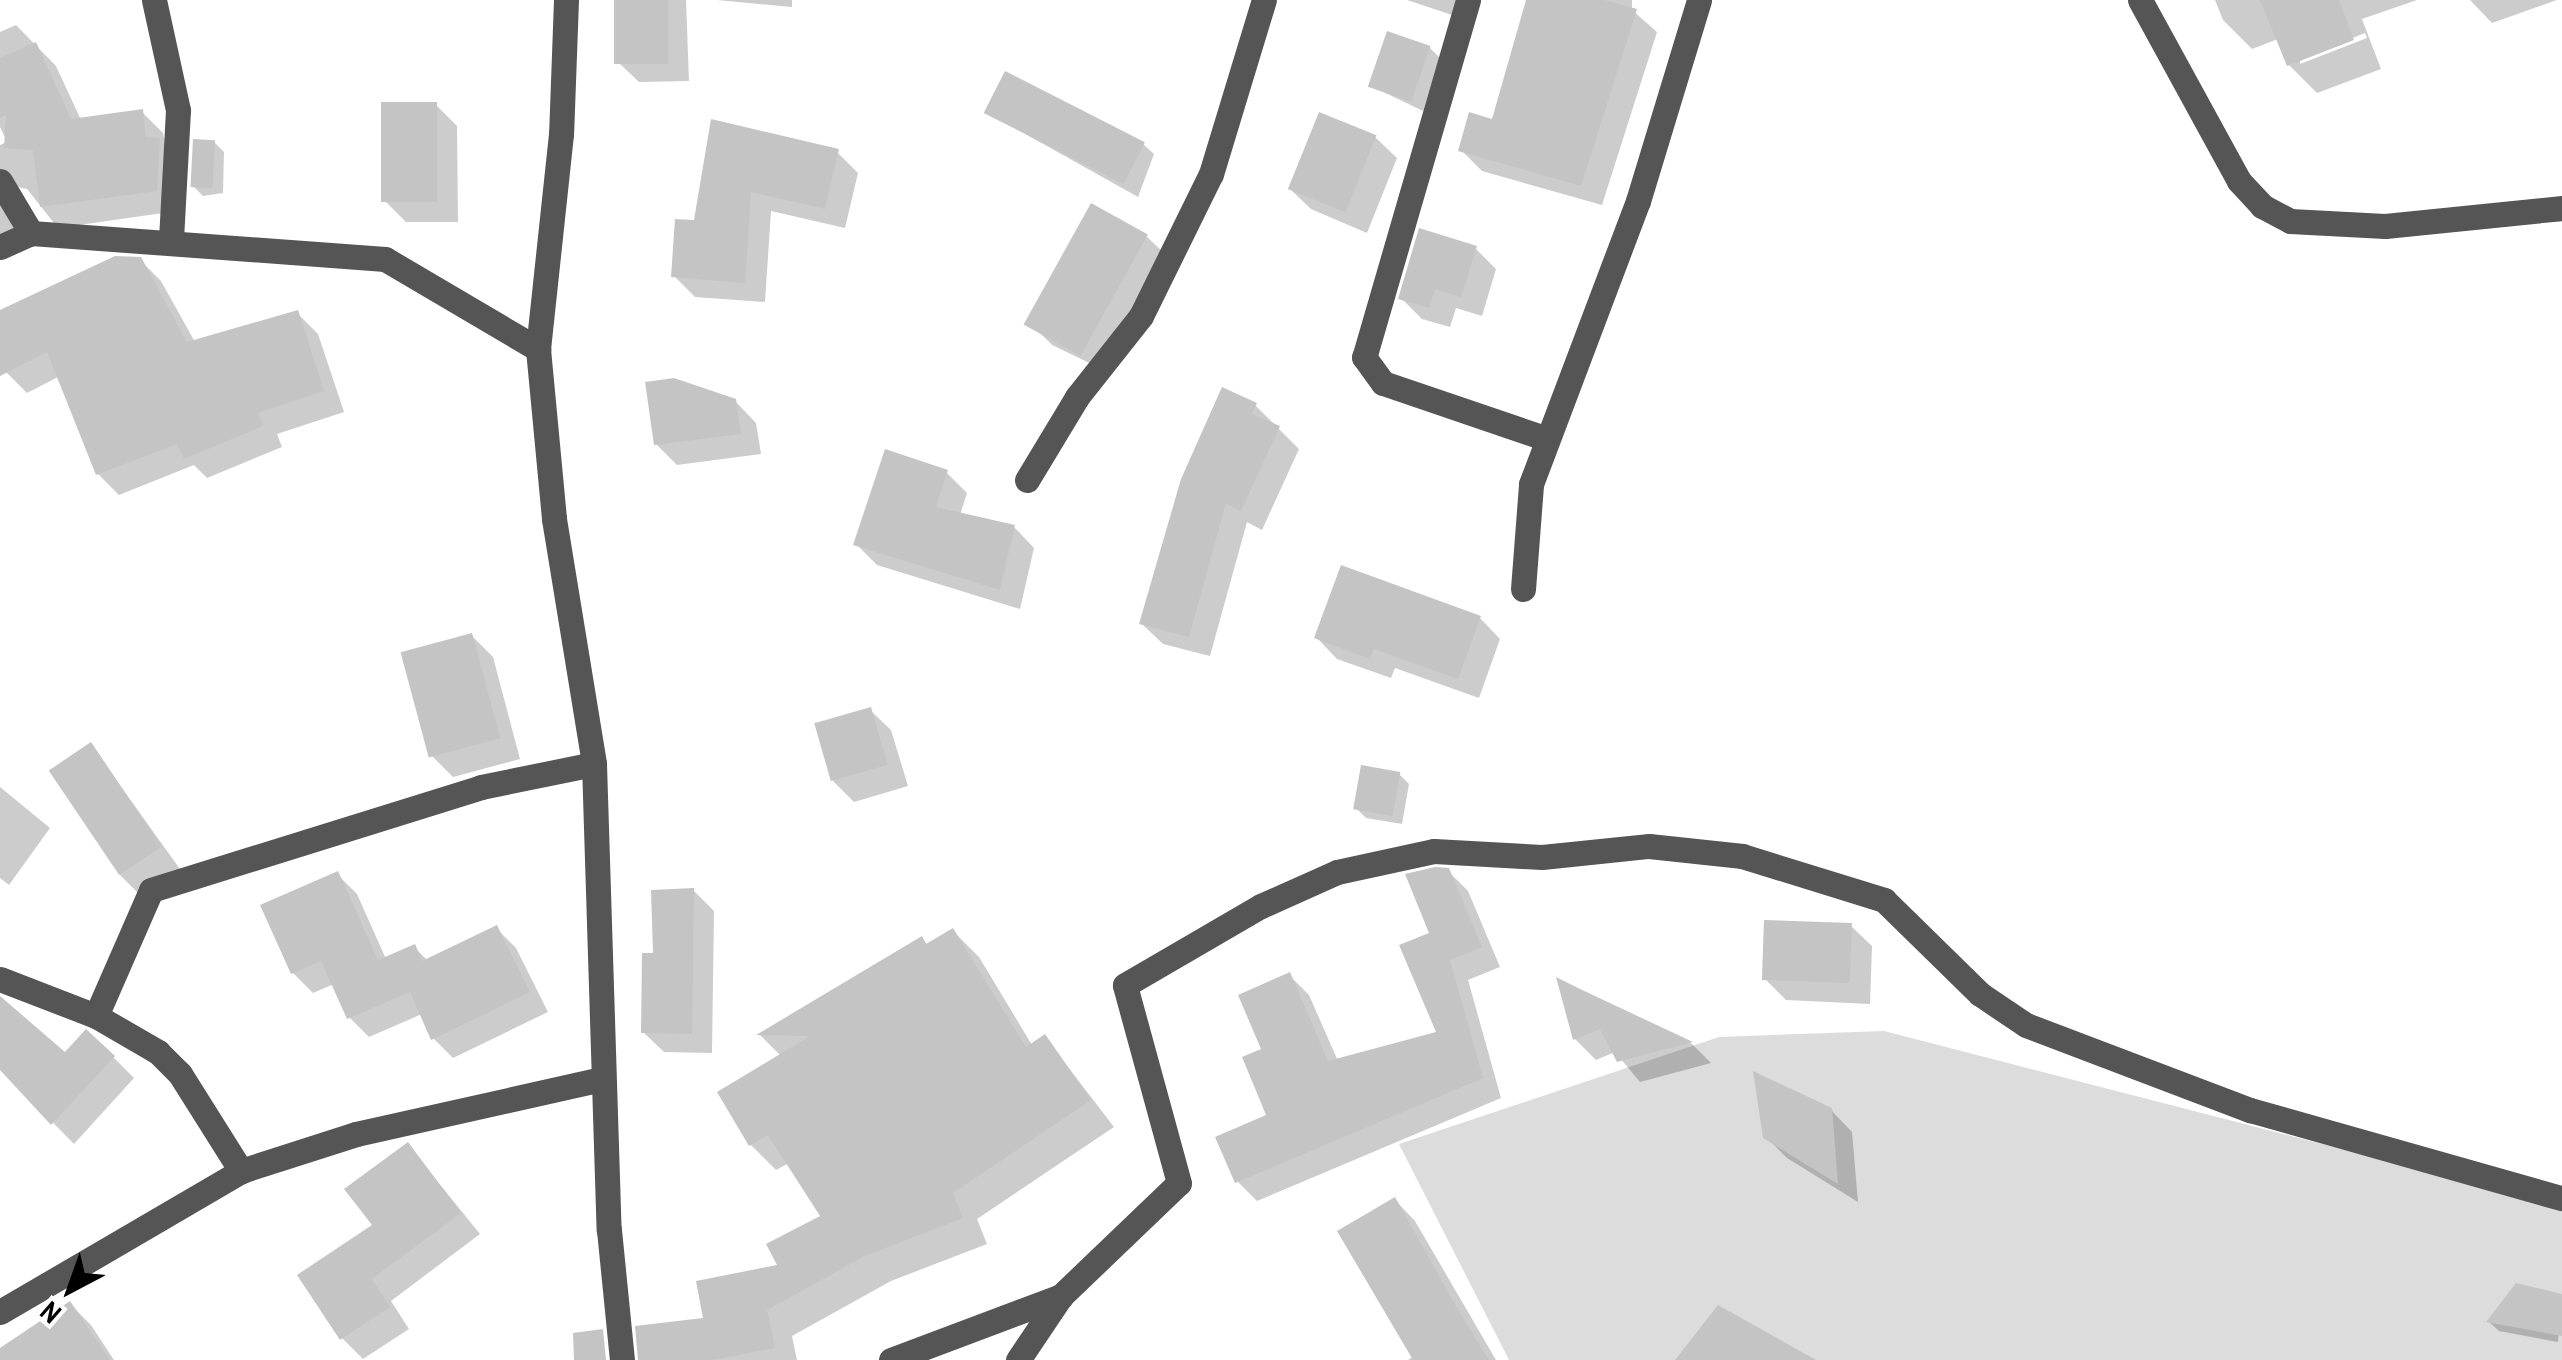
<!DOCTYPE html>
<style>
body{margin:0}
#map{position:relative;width:2562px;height:1360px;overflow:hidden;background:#fff;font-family:"Archivo Narrow",sans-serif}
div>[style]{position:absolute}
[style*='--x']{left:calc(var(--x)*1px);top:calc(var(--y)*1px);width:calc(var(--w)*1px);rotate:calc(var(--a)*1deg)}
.green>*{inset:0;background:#dcdcdc}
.shadow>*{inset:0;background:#0003}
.building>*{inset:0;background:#c4c4c4;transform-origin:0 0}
.minor>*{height:25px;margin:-12.5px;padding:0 12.5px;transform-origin:12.5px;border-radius:12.5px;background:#555}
span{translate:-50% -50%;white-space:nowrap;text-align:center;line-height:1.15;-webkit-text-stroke:10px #fff;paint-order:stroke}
.north{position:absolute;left:20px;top:1240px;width:100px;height:100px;-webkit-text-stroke:8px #fff;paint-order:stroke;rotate:221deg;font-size:28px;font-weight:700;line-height:40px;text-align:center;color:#000}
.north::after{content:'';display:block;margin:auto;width:35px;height:45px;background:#000;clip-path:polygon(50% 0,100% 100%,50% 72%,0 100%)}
</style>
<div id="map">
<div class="green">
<div style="clip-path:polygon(1884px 1031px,2562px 1206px,2562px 1360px,1509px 1360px,1399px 1144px,1719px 1037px)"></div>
</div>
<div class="shadow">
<div style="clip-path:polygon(618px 0,686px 0,689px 81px,639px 82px,619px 63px)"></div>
<div style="clip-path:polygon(717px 0,792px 0,792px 7px)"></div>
<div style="clip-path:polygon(1407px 0,1461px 0,1455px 16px)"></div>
<div style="clip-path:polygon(1529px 0,1632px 0,1632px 10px,1657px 32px,1602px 205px,1482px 171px,1461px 150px,1494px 122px)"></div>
<div style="clip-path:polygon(evenodd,2215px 0,2417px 0,2362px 19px,2381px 69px,2317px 93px,2289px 65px,2278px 39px,2252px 49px,2223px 20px,2215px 0,2365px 33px,2367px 38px,2300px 64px,2300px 59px,2365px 33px)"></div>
<div style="clip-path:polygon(2557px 0,2492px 23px,2470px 0)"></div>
<div style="clip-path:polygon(16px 25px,56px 66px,81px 120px,142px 112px,163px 133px,177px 211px,58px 228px,27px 189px,14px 186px,3px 204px,19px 241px,0 251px,0 145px,7px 142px,0 127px,0 32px)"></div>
<div style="clip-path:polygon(1430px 48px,1440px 58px,1423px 111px,1371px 86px)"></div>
<div style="clip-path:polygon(436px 105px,457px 126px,458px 222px,406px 222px,385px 201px)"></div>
<div style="clip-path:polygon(986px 112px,1143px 144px,1154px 154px,1138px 197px)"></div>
<div style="clip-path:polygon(1320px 115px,1376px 138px,1397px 158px,1367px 233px,1311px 209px,1290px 189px)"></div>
<div style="clip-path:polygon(713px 122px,837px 152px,858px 173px,845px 228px,771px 211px,765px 302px,695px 297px,674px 276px,696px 223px)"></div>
<div style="clip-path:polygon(214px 142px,224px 152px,223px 193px,203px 196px,193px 186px)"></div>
<div style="clip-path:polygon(1146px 236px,1164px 253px,1104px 370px,1052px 345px,1034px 327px)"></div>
<div style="clip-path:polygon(1475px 248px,1496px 269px,1482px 316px,1456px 308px,1450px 327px,1422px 319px,1401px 298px)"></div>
<div style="clip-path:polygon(140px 260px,161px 281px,195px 342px,297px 313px,318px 334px,344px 412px,277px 434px,282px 447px,207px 478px,194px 465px,119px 495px,98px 474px,60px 376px,27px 393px,6px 372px,0 313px)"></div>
<div style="clip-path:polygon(735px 401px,756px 423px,761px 454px,677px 465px,656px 444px)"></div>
<div style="clip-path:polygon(1255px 405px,1299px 449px,1262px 530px,1247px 522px,1210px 656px,1163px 644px,1142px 624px)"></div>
<div style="clip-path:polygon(946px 472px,967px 493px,960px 515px,1014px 527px,1034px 548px,1020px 609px,877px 565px,856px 544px)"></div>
<div style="clip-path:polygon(1480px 618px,1500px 639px,1479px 698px,1395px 668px,1391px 678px,1337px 659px,1317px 638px)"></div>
<div style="clip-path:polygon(472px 636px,493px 657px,520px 759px,453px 777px,432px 756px)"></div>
<div style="clip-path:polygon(870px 710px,891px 730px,908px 786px,854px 802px,833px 781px)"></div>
<div style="clip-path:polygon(91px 745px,180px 869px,140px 895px,120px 875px)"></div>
<div style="clip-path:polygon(1399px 774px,1409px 784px,1402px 824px,1366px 818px,1356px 808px)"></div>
<div style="clip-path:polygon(0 787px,50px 828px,9px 885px,0 878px)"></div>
<div style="clip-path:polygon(1448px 871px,1468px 891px,1500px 967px,1468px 980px,1501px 1098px,1257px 1201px,1237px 1181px,1269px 1116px,1265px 1050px,1289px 975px,1309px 995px,1338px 1061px,1439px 1034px,1433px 934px)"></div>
<div style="clip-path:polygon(337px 874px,357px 894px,386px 959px,414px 947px,428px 961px,496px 928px,516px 948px,548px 1012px,453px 1058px,433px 1038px,422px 1014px,369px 1037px,349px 1017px,334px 984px,313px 993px,293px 973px)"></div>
<div style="clip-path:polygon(693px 890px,714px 911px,712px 1053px,664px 1052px,643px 1032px,655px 956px)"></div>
<div style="clip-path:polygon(1851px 926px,1872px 946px,1870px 1004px,1786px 1000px,1765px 979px)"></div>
<div style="clip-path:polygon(953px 931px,979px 957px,1032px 1045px,1045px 1037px,1114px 1127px,977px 1219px,987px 1244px,891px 1281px,792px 1336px,797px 1360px,654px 1360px,781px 1267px,823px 1217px,789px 1163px,776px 1170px,751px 1145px,781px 1056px,760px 1035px,922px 939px,929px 946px)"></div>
<div style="clip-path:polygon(1560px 982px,1692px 1044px,1711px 1063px,1640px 1082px,1615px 1052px,1596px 1060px,1575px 1039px)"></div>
<div style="clip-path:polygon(0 1009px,66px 1056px,113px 1057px,134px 1078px,74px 1144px,0 1069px)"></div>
<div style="clip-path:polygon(1831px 1110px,1852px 1132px,1858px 1202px,1787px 1158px,1766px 1137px)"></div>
<div style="clip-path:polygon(408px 1145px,480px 1234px,391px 1301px,409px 1329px,363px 1359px,342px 1338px)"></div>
<div style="clip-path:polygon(1395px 1200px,1415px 1221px,1496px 1360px,1408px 1360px,1414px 1356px)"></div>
<div style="clip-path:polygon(2562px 1297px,2558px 1342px,2499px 1331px,2489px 1322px)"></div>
<div style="clip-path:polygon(70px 1304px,91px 1325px,114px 1360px,33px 1360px)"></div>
</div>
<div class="building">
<div style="left:614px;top:0;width:54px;height:64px"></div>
<div style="clip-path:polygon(1526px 0,1604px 0,1637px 9px,1581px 186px,1458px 151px,1469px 112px,1492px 119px)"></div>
<div style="clip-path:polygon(2260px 0,2339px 0,2354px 40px,2287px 66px)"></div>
<div style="left:1387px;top:31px;width:46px;height:59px;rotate:19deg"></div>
<div style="clip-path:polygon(36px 42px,71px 119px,143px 109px,146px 137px,160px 138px,157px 191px,40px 207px,33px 150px,4px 148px,6px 115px,0 118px,0 58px)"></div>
<div style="left:1005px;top:71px;width:157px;height:47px;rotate:27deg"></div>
<div style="left:381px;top:102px;width:56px;height:100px"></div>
<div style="left:1319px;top:112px;width:62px;height:83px;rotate:22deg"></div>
<div style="clip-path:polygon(711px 119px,839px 149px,825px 209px,751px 192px,745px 283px,671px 277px,675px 219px,694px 220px)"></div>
<div style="left:193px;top:139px;width:22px;height:48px;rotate:3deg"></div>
<div style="left:1091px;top:203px;width:65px;height:139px;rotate:29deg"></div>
<div style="clip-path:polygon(1419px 228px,1477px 246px,1461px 297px,1435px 289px,1429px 308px,1398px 299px)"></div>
<div style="clip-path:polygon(115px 256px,141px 257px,187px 342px,298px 310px,324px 391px,258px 413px,263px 426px,184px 459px,177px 444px,96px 475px,47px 352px,0 376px,0 310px)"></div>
<div style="clip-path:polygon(674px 378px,736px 399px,741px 434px,654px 445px,645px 382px)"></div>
<div style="clip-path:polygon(1222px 387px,1257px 403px,1252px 414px,1280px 426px,1241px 511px,1226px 503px,1189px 637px,1139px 624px,1181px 479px)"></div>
<div style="clip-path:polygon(885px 449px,948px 470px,936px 507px,1015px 525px,1000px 590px,853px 545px)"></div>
<div style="clip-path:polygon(1341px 565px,1481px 616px,1458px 679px,1374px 649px,1370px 659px,1314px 638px)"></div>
<div style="left:472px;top:633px;width:109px;height:74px;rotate:75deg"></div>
<div style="left:871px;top:707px;width:60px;height:59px;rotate:74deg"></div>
<div style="left:91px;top:742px;width:126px;height:51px;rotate:56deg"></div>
<div style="left:1361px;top:765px;width:40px;height:45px;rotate:10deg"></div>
<div style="clip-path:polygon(1435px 867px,1449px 868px,1482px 947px,1450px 960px,1483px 1078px,1235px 1183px,1215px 1137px,1266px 1115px,1242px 1057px,1261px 1049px,1238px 995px,1290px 972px,1328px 1061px,1436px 1032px,1399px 945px,1429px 933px,1405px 874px)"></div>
<div style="clip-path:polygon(338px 871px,378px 960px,415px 944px,422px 961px,497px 925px,530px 992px,431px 1040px,410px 992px,347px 1019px,321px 961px,291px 974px,260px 905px)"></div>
<div style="clip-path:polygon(694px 888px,692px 1034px,641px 1033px,642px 953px,653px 953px,651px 890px)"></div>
<div style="left:1764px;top:920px;width:88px;height:60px;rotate:2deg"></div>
<div style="clip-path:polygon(953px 928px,1026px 1047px,1045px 1034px,1091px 1100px,953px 1193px,963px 1218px,865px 1256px,767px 1310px,775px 1348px,712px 1360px,638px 1360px,635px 1326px,703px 1318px,696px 1281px,777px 1265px,766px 1244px,820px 1216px,768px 1135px,749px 1146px,717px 1092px,810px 1036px,756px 1035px,922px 936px,926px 944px)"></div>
<div style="clip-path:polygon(1556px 977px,1580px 989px,1693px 1042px,1617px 1062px,1600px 1029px,1573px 1040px)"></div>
<div style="clip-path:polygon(0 996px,65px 1052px,86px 1029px,115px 1056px,51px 1125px,0 1070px)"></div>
<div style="clip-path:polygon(1753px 1071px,1832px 1108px,1838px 1184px,1763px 1138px)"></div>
<div style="clip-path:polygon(408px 1142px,461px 1213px,372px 1279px,390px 1307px,340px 1340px,297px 1275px,372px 1225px,344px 1189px)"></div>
<div style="clip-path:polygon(1395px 1197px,1457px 1308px,1489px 1360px,1413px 1360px,1337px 1231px)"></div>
<div style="clip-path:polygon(2516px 1283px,2562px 1294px,2562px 1336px,2486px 1322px)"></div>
<div style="clip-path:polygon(70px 1301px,110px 1360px,0 1360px,0 1348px)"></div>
<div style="clip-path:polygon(1718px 1305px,1816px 1360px,1675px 1360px)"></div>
<div style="clip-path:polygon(603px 1329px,606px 1360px,574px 1360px,573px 1333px)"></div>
</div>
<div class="minor">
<div style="--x:154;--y:0;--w:113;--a:77.7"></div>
<div style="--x:178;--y:110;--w:130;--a:93.1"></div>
<div style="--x:566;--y:0;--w:134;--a:92.1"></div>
<div style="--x:561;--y:134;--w:216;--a:96.1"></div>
<div style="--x:538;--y:349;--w:171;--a:84.6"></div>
<div style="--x:554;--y:519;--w:248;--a:80.7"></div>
<div style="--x:594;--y:764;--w:466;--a:88.2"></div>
<div style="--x:609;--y:1230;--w:131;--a:84.3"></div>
<div style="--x:1468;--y:0;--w:372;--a:106.2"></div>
<div style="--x:1364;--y:357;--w:32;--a:54"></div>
<div style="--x:1383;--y:383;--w:171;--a:18.8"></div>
<div style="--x:2140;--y:0;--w:206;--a:61.3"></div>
<div style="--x:2239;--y:181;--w:34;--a:47"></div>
<div style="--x:2262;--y:206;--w:32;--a:28"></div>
<div style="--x:2290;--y:221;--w:95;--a:3"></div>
<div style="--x:2385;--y:226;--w:178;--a:-5.8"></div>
<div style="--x:0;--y:181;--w:61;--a:59.2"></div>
<div style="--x:0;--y:247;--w:34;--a:-24"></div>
<div style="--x:31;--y:233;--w:355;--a:4.2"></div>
<div style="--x:385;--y:259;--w:178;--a:30.5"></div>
<div style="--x:1027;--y:480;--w:97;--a:-58.9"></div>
<div style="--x:1077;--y:397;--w:103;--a:-51.7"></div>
<div style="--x:1141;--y:316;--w:158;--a:-63.8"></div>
<div style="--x:1211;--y:174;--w:182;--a:-73.1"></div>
<div style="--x:1523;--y:589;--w:105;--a:-85.6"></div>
<div style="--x:1531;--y:484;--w:303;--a:-69.3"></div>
<div style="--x:1638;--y:201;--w:210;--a:-73.1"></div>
<div style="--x:0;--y:979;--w:103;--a:21.1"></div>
<div style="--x:96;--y:1016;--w:72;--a:30.1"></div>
<div style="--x:158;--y:1052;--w:31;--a:45"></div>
<div style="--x:180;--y:1074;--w:115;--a:57.8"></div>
<div style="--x:96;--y:1016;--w:137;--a:-66.4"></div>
<div style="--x:151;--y:890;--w:346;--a:-17.3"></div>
<div style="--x:481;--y:787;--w:115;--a:-11.5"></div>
<div style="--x:0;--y:1312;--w:279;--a:-30.3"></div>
<div style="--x:241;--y:1171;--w:121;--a:-17.8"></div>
<div style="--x:356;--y:1134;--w:253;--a:-12.6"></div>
<div style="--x:891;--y:1360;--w:182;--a:-20.6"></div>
<div style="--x:1018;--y:1360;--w:77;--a:-56.1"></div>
<div style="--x:1061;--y:1296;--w:163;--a:-43.8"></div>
<div style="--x:1179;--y:1183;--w:205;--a:-105.3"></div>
<div style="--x:1125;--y:985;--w:157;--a:-30.2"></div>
<div style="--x:1261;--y:906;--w:83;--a:-24.1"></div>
<div style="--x:1337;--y:872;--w:99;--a:-12.2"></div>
<div style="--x:1434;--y:851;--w:108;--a:3.2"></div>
<div style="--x:1542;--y:857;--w:108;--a:-5.9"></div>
<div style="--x:1649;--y:846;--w:94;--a:6.1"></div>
<div style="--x:1742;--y:856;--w:149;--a:17.2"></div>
<div style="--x:1884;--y:900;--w:134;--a:44.4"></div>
<div style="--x:1980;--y:994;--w:55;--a:34"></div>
<div style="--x:2026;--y:1025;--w:240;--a:20.8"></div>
<div style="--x:2250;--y:1110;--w:324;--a:15.8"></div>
</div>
<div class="north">N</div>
</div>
